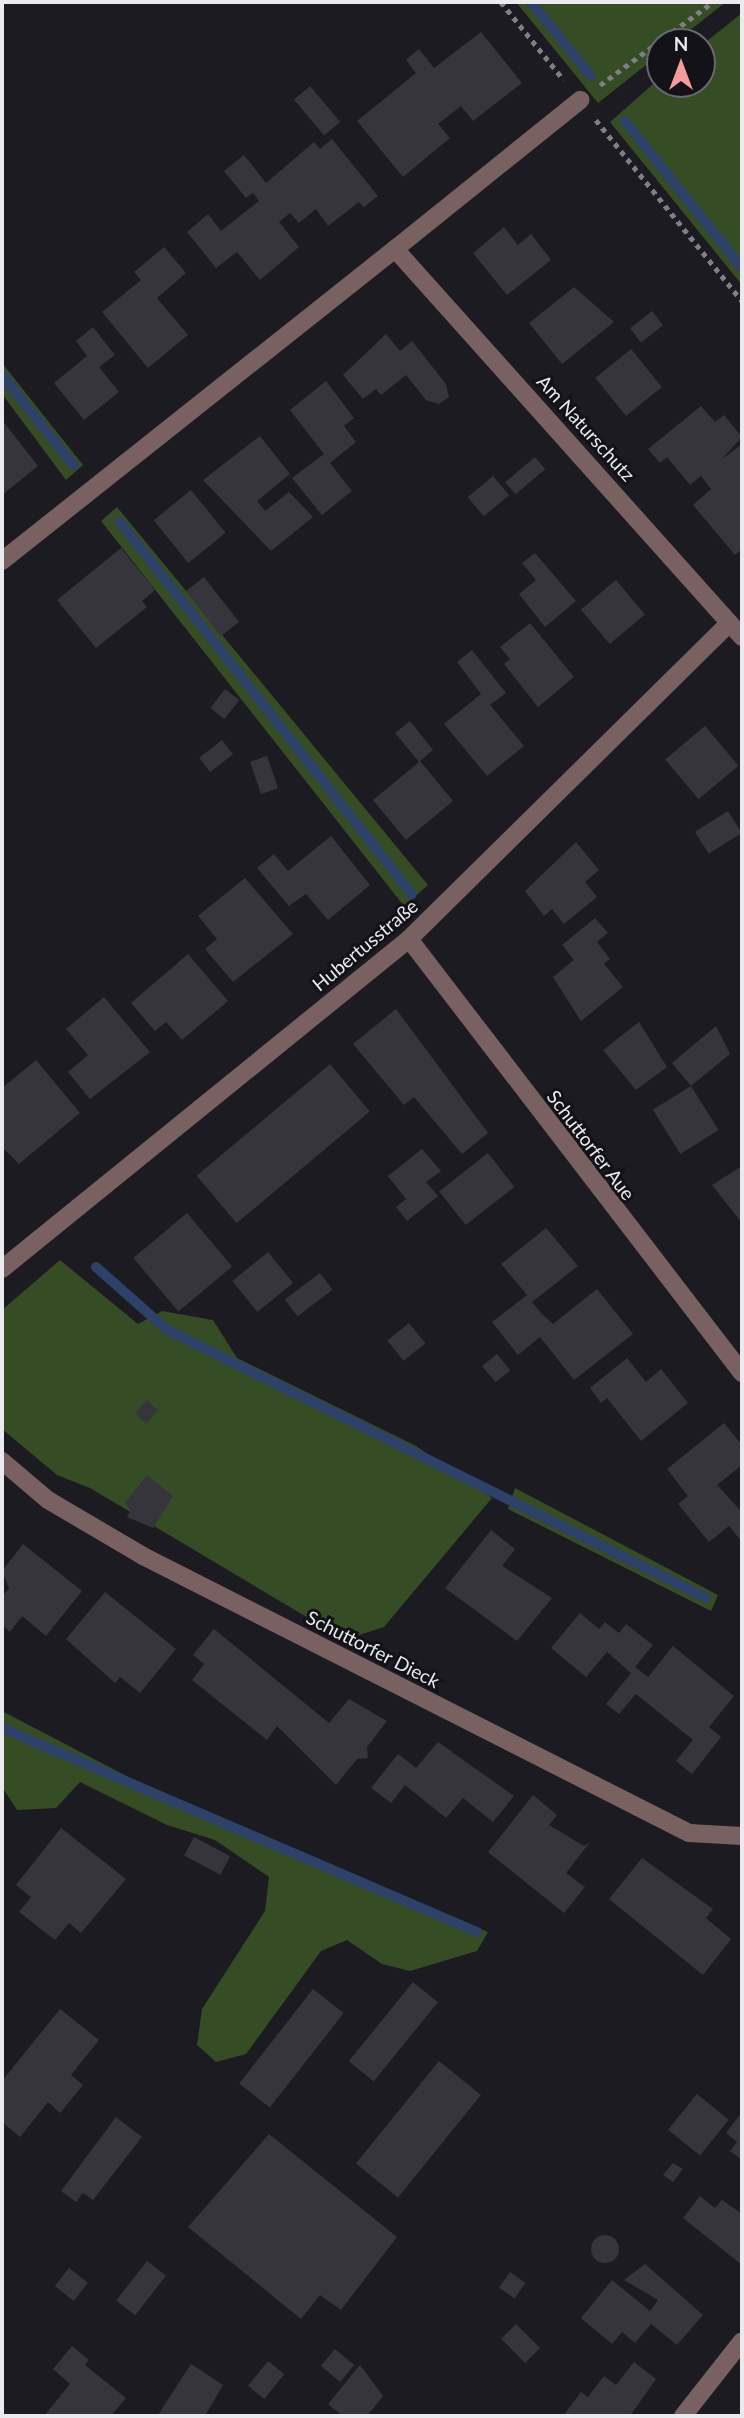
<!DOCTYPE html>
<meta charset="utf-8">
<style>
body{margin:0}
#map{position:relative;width:744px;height:2418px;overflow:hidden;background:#1c1b21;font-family:Lato,sans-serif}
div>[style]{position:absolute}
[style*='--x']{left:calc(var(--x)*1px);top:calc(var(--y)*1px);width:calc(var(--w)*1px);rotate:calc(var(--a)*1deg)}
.green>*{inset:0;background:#354c24}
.stream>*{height:10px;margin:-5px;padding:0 5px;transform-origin:5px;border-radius:5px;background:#2d4169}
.building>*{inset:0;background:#36353c;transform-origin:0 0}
.round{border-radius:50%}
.path>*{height:4.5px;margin-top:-2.25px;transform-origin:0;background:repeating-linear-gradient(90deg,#807f84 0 5px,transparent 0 10px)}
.street>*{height:18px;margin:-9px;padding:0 9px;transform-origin:9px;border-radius:9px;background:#7a6161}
span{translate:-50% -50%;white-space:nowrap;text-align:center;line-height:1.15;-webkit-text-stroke:6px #131218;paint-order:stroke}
.street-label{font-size:19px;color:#ebeaee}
.frame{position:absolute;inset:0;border:4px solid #ebeaee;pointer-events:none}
.north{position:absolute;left:646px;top:28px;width:70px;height:70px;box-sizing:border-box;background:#131218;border:2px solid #69686e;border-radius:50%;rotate:0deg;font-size:19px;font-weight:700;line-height:28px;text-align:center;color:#ebeaee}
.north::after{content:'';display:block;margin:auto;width:24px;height:32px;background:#f59b9c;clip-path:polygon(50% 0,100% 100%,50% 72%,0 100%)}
</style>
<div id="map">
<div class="green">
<div style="clip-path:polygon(516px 2px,726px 2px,675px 42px,660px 42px,660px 54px,598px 103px)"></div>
<div style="clip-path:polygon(742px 13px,742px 285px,610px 122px,660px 78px,660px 84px,702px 84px,702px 45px)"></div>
<div style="clip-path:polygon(2px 363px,83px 465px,66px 480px,2px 394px)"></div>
<div style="clip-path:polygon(117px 507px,428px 885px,404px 906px,101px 521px)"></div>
<div style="clip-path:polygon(60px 1260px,138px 1324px,162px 1311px,213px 1320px,237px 1358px,416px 1446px,492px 1498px,384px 1627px,353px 1637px,310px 1619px,90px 1488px,57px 1475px,2px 1429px,2px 1310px)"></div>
<div style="clip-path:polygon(515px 1488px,718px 1595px,711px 1611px,508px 1509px)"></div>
<div style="clip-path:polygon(2px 1711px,136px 1781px,488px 1932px,477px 1951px,410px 1971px,382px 1964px,347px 1940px,321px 1951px,246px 2054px,216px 2062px,197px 2045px,202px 2009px,265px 1911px,269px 1877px,215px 1840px,167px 1825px,80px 1782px,56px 1808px,17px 1810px,2px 1787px)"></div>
</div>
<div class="stream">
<div style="--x:531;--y:2;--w:95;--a:51"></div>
<div style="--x:625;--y:121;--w:188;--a:51.5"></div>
<div style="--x:2;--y:375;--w:115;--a:51.7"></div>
<div style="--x:120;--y:522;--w:473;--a:51.9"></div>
<div style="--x:96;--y:1267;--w:94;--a:41.5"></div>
<div style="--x:166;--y:1329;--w:603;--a:26.48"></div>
<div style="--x:2;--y:1728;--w:517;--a:23.24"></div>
</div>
<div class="building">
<div style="clip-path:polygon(481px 32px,522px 83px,473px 121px,461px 106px,438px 124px,450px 138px,403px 177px,357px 121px,416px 73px,406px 60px,419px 49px,434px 68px)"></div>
<div style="left:310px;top:86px;width:47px;height:21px;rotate:50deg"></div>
<div style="clip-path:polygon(332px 139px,378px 196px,364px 207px,359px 202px,328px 226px,316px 209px,299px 223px,290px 213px,279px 222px,299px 247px,260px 280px,237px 252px,216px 268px,187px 232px,208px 214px,221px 231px,259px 201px,253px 193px,246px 198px,224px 171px,244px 155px,266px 183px,314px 142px,320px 149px)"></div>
<div style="clip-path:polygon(504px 227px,518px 245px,531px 234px,551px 260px,507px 295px,473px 253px)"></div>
<div style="clip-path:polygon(164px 247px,186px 273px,157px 298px,188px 335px,148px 368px,102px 312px,141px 280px,134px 272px)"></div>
<div style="clip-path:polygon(574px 287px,614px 322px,562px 364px,529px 323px)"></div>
<div style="left:652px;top:311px;width:18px;height:28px;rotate:52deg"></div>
<div style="clip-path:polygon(93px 327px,115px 355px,99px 367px,119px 392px,84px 420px,54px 383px,87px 356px,76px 341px)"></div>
<div style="clip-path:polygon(386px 334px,400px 351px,412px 341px,446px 384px,449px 397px,439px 404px,426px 400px,406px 375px,381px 395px,376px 389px,363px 399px,343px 375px)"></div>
<div style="left:631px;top:349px;width:49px;height:46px;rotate:51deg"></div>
<div style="clip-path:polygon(326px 381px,354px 418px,344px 426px,356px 442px,330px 463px,352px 491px,322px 515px,292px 478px,324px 454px,290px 410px)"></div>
<div style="clip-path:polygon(701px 406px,715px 422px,724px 415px,742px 437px,721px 460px,742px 444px,742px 549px,735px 555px,693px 505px,711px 489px,701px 476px,690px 485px,667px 457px,660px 463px,648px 449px)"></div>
<div style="clip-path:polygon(2px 420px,38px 466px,2px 495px)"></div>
<div style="clip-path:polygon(260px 436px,290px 474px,257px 501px,265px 511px,289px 492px,313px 517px,271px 551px,203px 480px)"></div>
<div style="left:535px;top:457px;width:16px;height:39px;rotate:50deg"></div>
<div style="left:493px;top:476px;width:25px;height:33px;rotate:50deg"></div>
<div style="left:191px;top:490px;width:55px;height:48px;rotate:51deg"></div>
<div style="clip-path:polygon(121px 548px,155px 590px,142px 601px,147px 607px,96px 648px,57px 600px)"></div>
<div style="clip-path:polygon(535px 553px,576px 601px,545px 627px,519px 594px,536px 580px,522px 563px)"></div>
<div style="left:204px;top:577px;width:57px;height:23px;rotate:52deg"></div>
<div style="left:616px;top:580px;width:45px;height:46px;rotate:50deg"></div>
<div style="clip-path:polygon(530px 623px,574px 677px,538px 707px,504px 664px,510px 659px,500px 647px)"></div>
<div style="clip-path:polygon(472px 650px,506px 693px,490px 705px,524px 746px,487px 776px,444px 724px,481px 694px,457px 662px)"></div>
<div style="left:225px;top:689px;width:18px;height:24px;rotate:38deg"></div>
<div style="clip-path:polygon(410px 721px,433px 750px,420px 761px,453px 801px,406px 840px,373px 800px,419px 762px,395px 733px)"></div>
<div style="left:705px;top:726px;width:52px;height:52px;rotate:50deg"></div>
<div style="left:222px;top:740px;width:18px;height:29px;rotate:52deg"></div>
<div style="left:267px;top:756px;width:34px;height:18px;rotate:71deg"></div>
<div style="left:728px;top:811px;width:26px;height:39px;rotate:58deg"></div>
<div style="clip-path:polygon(331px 836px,370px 885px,328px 920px,306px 894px,289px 906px,257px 868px,274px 854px,288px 871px)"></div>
<div style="clip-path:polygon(576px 842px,599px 870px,585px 882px,597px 897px,564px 924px,552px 909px,544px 916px,525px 891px)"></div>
<div style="clip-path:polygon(245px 878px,293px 934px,233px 982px,205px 949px,217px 939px,198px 916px)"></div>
<div style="clip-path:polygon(595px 918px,608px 933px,597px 942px,610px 959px,604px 964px,623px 987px,581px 1021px,553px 977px,574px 960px,562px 945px)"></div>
<div style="clip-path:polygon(188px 954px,228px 1001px,182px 1040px,166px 1022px,155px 1031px,131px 1003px)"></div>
<div style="clip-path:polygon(104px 997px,150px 1052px,90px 1099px,68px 1072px,88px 1055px,66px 1029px)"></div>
<div style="clip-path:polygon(396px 1009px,488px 1133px,462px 1154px,414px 1097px,404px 1105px,353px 1044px)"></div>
<div style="clip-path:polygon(639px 1022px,667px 1067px,636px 1090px,603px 1050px)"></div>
<div style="clip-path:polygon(716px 1026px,730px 1054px,691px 1086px,672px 1063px)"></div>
<div style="clip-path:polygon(36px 1060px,80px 1113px,19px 1164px,2px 1147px,2px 1088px)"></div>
<div style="left:330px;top:1064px;width:62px;height:174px;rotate:50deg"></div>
<div style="left:691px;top:1086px;width:52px;height:45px;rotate:58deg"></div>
<div style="clip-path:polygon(422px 1149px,441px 1171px,426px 1182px,438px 1196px,407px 1221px,396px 1207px,406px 1199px,388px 1176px)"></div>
<div style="left:488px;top:1153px;width:43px;height:62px;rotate:52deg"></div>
<div style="clip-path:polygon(742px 1166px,742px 1223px,712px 1185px)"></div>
<div style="left:187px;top:1213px;width:70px;height:70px;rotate:50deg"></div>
<div style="clip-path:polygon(546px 1228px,578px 1266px,532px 1302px,542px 1314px,553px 1324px,597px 1289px,633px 1334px,574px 1380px,540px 1337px,518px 1355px,492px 1322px,527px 1295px,501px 1264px)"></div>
<div style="left:268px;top:1252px;width:40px;height:46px;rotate:51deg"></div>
<div style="left:320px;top:1273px;width:21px;height:44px;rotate:53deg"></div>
<div style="left:409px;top:1323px;width:26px;height:28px;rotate:51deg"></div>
<div style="left:497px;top:1354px;width:21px;height:19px;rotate:51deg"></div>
<div style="clip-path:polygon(627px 1358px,646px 1382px,661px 1369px,688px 1403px,641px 1441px,607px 1398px,601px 1403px,590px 1388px)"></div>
<div style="left:147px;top:1400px;width:15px;height:18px;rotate:42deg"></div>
<div style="clip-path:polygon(724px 1423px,742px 1445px,742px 1465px,717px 1485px,742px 1512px,742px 1542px,729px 1526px,709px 1542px,678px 1504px,688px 1496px,667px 1469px)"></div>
<div style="clip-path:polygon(147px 1475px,173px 1496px,153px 1528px,127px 1517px,131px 1510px,125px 1503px)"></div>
<div style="clip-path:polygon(491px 1530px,515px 1549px,502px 1566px,552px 1598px,517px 1641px,445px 1588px)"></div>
<div style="clip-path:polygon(23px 1544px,82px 1591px,46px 1636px,22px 1616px,10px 1632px,2px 1625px,2px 1597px,9px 1588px,2px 1571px)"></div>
<div style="clip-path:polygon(105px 1592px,176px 1649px,140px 1693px,120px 1677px,115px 1683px,66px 1639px)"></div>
<div style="clip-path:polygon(580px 1613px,599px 1629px,605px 1622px,619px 1633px,626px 1624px,653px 1645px,635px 1667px,648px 1677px,673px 1646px,734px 1696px,709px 1727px,721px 1737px,692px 1774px,676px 1761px,693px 1740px,636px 1694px,619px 1714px,606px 1704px,631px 1673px,607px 1652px,586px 1677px,551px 1648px)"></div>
<div style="clip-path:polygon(214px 1629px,329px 1723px,349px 1699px,387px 1721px,367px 1747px,368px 1758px,357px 1759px,336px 1785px,277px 1726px,267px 1740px,192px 1680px,204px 1664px,193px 1655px)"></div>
<div style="clip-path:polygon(438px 1742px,514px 1796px,493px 1822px,463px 1798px,446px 1818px,405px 1785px,391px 1803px,371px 1788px,398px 1754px,416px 1768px)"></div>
<div style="clip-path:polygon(533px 1795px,557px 1815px,549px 1825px,584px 1846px,590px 1842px,566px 1873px,585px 1887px,564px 1913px,488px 1852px)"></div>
<div style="clip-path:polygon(61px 1828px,126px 1879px,81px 1933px,69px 1923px,55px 1940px,19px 1912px,31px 1897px,16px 1885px)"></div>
<div style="left:194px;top:1837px;width:41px;height:21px;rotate:28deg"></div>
<div style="clip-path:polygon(642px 1858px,713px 1909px,706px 1918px,731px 1939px,703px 1975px,609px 1899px)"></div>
<div style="left:413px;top:1982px;width:32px;height:102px;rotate:39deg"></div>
<div style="left:313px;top:1989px;width:39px;height:120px;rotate:38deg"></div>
<div style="clip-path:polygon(60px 2009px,99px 2040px,71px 2075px,83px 2085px,60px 2113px,48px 2102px,20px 2137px,2px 2122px,2px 2081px)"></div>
<div style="left:439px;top:2061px;width:54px;height:132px;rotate:39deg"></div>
<div style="left:697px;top:2094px;width:41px;height:46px;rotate:39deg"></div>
<div style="clip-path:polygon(742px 2112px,742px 2160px,730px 2151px,737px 2142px,726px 2133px)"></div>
<div style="clip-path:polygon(116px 2117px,142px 2137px,93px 2200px,83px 2193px,76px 2202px,61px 2191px)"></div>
<div style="clip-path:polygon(269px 2134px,397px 2237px,341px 2310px,320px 2295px,301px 2319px,188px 2227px)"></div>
<div style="clip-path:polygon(673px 2163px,683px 2169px,673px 2182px,663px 2175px)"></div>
<div style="clip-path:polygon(700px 2196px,715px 2208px,722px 2200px,742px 2214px,742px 2265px,683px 2218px)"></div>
<div class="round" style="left:591px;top:2235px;width:28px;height:28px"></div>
<div style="left:147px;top:2261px;width:24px;height:50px;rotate:38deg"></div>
<div style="clip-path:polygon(645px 2264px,703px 2315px,677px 2345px,651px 2324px,635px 2343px,622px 2332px,612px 2344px,581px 2318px,612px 2280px,650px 2311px,658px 2300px,624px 2280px)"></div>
<div style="left:69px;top:2268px;width:24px;height:23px;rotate:38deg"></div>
<div style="left:510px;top:2272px;width:19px;height:19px;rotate:35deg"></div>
<div style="left:516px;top:2324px;width:34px;height:21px;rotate:45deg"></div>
<div style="clip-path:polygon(72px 2346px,89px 2360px,85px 2365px,126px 2398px,111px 2416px,44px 2416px,70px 2384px,53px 2369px)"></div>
<div style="left:335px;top:2349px;width:25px;height:22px;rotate:40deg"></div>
<div style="left:268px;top:2361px;width:21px;height:32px;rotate:39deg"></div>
<div style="clip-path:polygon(634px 2362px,656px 2379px,630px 2416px,563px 2416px,581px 2392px,588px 2397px,604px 2376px,616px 2385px)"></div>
<div style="clip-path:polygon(191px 2364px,223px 2385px,205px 2416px,150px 2416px,158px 2415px)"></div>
<div style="clip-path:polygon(360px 2365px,383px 2396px,367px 2416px,343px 2416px,328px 2404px)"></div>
</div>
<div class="path">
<div style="--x:501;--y:2;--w:100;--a:51.1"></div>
<div style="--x:600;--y:85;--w:140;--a:-36.3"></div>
<div style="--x:596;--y:120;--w:233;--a:51.1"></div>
</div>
<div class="street">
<div style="--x:395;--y:249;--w:238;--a:-38.8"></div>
<div style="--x:2;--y:561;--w:502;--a:-38.45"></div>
<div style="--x:395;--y:249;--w:521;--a:48.19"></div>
<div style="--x:409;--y:939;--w:547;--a:52.5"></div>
<div style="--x:2;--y:1269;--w:524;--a:-39.04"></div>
<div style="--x:409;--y:939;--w:450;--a:-44.6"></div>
<div style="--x:2;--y:1461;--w:60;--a:40.3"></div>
<div style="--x:48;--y:1500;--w:110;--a:30.5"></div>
<div style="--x:143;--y:1556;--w:612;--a:26.9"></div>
<div style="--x:689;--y:1833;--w:53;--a:3.2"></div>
<div style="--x:683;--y:2416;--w:95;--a:-51.8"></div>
</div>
<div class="street-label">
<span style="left:586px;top:428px;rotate:48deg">Am Naturschutz</span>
<span style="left:365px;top:945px;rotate:-40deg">Hubertusstraße</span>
<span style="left:591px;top:1145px;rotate:53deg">Schuttorfer Aue</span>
<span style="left:373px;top:1649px;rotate:27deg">Schuttorfer Dieck</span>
</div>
<div class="frame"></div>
<div class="north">N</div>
</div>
